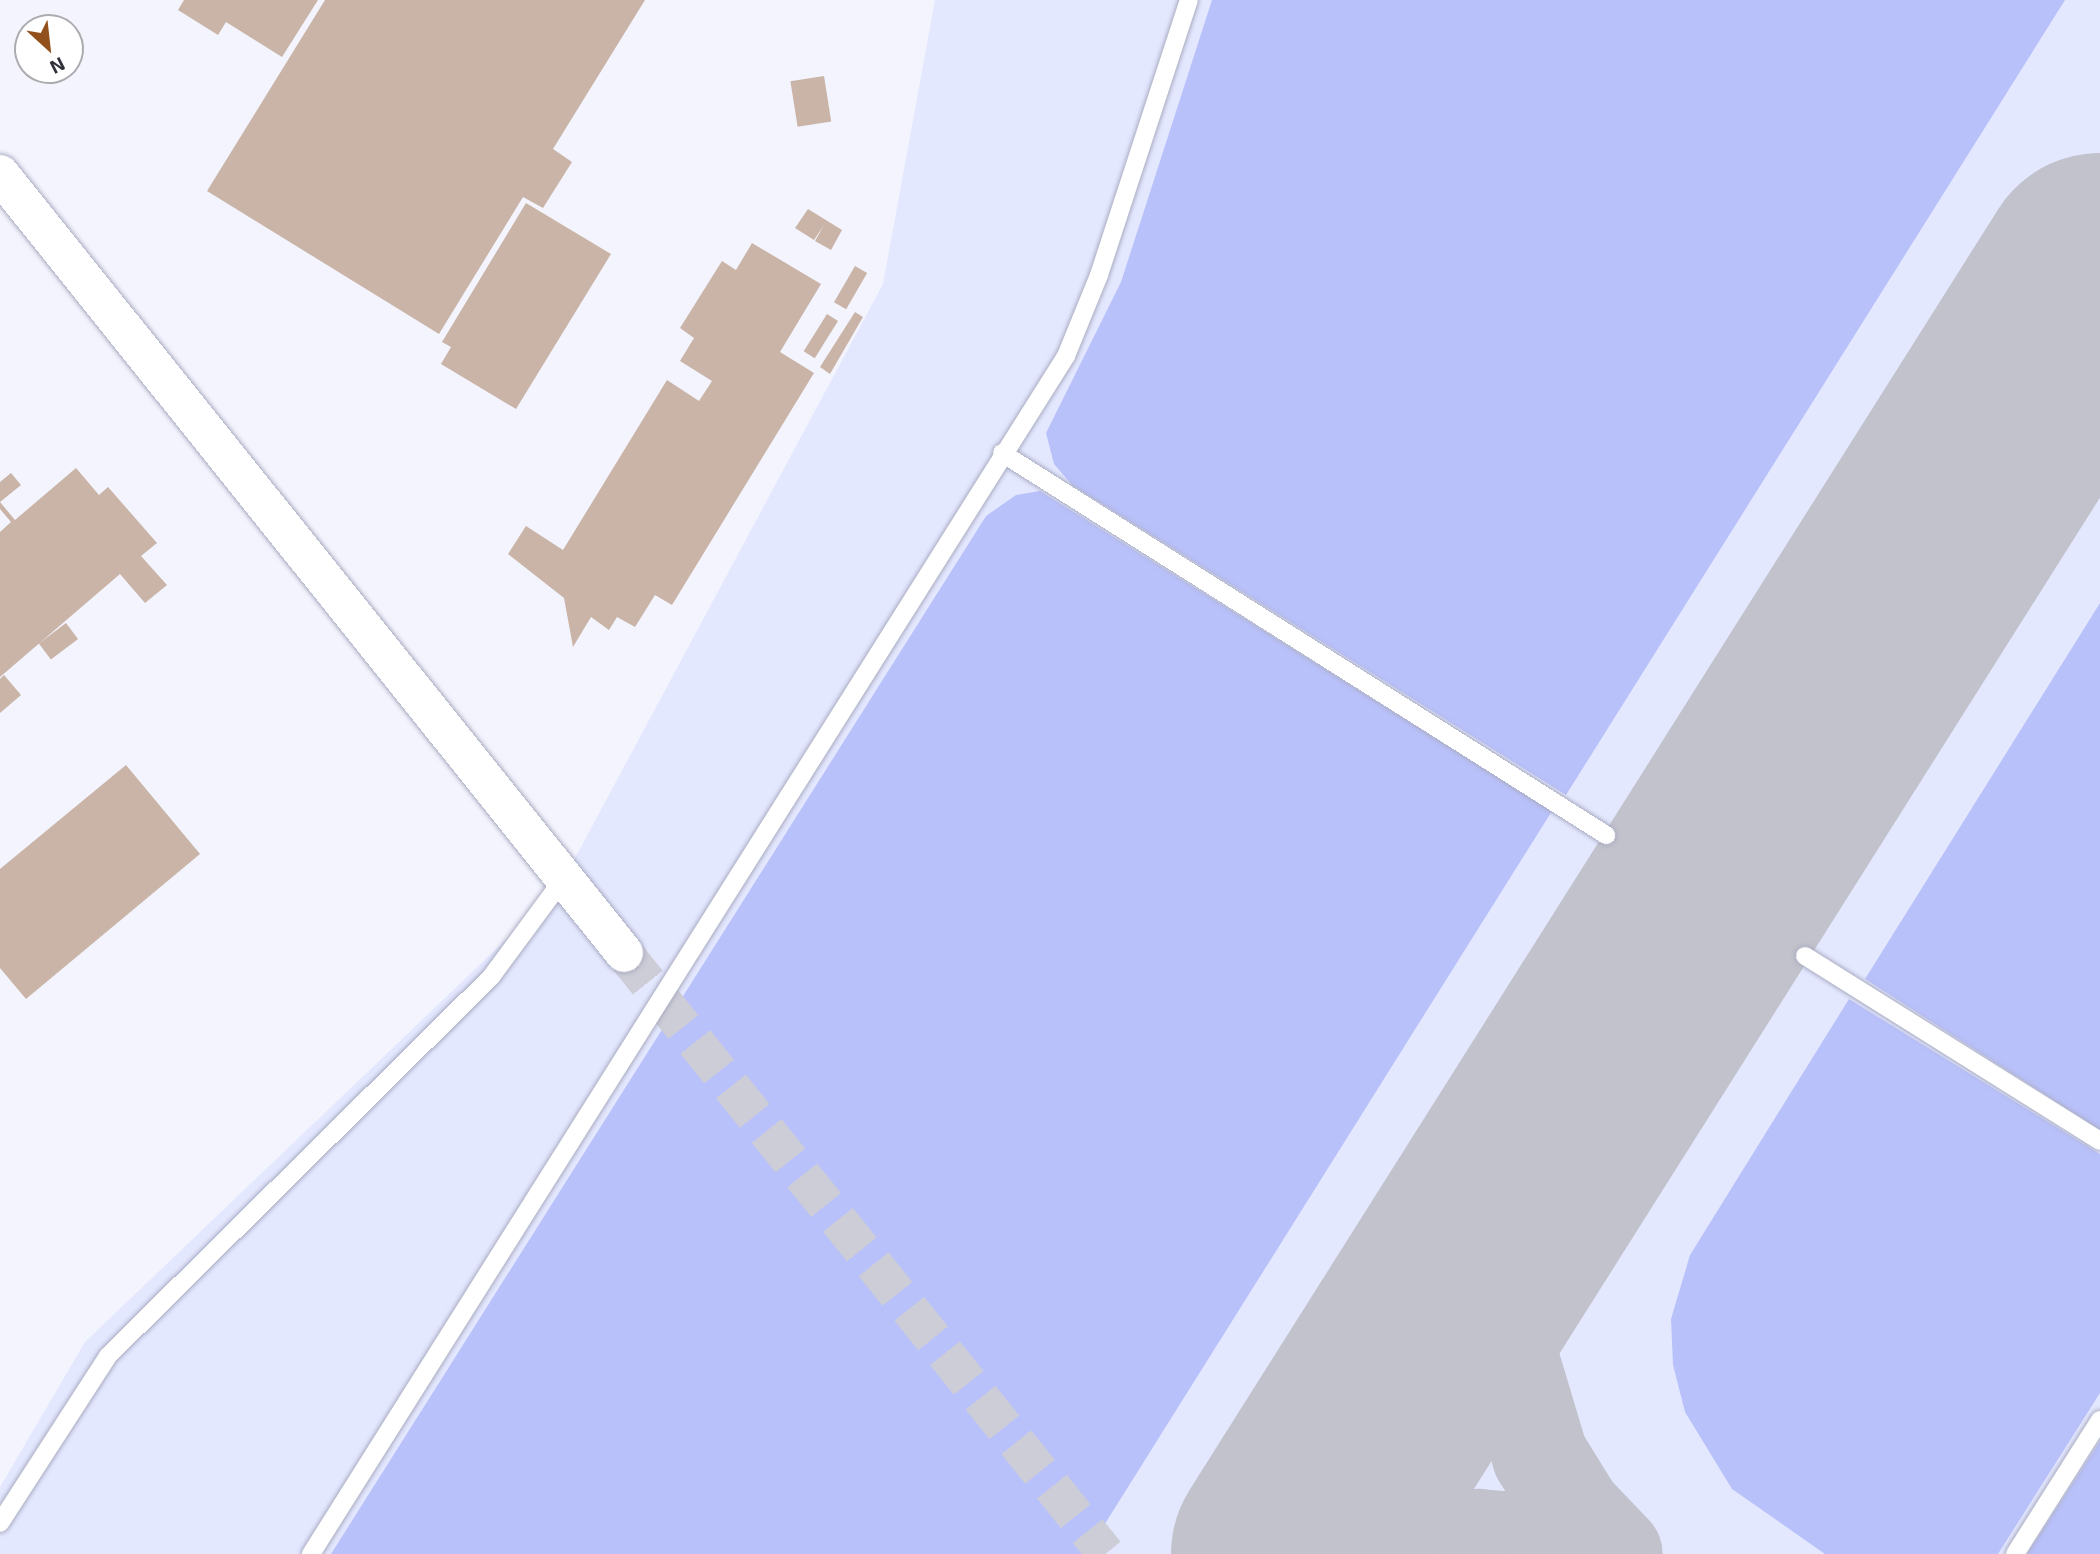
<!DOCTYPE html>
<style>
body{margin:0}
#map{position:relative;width:2100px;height:1554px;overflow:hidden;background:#f3f4fd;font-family:"Exo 2",sans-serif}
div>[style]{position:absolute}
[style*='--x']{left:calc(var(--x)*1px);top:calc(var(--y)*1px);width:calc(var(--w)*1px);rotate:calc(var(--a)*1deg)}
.built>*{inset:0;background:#e4e8ff}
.green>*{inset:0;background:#b9c1fa}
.taxiway>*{height:96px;margin:-48px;padding:0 48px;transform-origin:48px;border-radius:48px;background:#c1c2cb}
.runway>*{height:240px;margin:-120px;padding:0 120px;transform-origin:120px;border-radius:120px;background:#c1c2cb}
.building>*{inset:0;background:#c9b4a7;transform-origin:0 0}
.secondary-tunnel>*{height:38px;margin-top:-19px;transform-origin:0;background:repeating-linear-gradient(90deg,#cccdd6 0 38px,transparent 0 57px)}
.roads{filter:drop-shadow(0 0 2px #a9acc1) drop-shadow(0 0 2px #a9acc1)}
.lane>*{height:18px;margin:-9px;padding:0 9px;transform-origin:9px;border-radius:9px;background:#fff}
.secondary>*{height:38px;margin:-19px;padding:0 19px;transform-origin:19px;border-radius:19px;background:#fff}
span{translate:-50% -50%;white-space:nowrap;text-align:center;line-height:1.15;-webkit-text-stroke:5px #fff;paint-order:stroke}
.north{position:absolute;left:14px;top:14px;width:70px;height:70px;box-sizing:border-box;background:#fff;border:2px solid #acacb0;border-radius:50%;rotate:153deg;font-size:19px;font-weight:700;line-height:28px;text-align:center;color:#2f3039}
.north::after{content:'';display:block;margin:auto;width:24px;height:32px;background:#92511c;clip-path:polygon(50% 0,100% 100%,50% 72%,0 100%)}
</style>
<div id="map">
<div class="built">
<div style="clip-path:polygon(935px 0,2100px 0,2100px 1554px,0 1554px,0 1487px,85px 1342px,514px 932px,530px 942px,883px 284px)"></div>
</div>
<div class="green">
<div style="clip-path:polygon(1212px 0,2065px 0,1566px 795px,1072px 485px,1054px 464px,1046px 433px,1121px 282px)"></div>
<div style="clip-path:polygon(1040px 491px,1552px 811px,1086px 1554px,331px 1554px,986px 516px,1016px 495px)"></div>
<div style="clip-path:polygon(2100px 603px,2100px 1130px,1865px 979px)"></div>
<div style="clip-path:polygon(1849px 999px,2100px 1154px,2100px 1393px,1998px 1554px,1825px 1554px,1732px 1489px,1685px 1412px,1673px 1365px,1671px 1319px,1690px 1255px)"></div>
<div style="clip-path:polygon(2100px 1441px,2100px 1554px,2027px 1554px)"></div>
</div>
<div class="taxiway">
<div style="--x:1549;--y:1146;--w:104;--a:109.7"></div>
<div style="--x:1514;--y:1244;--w:105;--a:93.3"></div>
<div style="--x:1508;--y:1349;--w:112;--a:73.3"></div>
<div style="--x:1540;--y:1456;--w:65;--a:58.3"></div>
<div style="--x:1574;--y:1511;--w:59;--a:46.4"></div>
<div style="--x:1384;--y:1554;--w:96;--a:-10.3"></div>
<div style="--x:1478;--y:1537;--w:76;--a:4.5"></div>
<div style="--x:1554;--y:1543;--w:40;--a:16"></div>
</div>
<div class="runway">
<div style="--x:1291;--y:1554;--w:1515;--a:-57.73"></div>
</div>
<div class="building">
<div style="clip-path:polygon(184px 0,318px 0,282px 57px,226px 22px,218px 35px,178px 10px)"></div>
<div style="clip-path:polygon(325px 0,645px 0,553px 149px,572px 162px,543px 208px,523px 197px,439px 334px,207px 191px)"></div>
<div style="left:824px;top:76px;width:46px;height:34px;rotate:81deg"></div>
<div style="clip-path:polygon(526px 203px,611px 254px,516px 409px,441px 364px,451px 347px,442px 342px)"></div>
<div style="clip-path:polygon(808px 209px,842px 230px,831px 250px,815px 241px,824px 225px,814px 240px,795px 228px)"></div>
<div style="clip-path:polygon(752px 243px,821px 284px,780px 352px,814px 373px,672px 605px,655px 595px,635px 627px,617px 617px,609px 630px,591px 617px,573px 647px,564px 598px,508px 554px,526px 526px,563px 550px,667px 380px,699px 401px,712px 381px,680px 361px,694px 338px,680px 328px,722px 261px,736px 270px)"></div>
<div style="left:855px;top:266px;width:14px;height:42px;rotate:30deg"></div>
<div style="clip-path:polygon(855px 312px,863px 317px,830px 374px,820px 367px)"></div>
<div style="left:827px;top:314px;width:13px;height:44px;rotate:32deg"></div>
<div style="clip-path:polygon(76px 468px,99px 495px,108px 487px,157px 543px,141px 556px,167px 585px,145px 603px,120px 574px,0 677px,0 532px,11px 522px,0 509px,0 482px,11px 473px,21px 485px,0 502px,15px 520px)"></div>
<div style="left:66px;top:623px;width:20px;height:34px;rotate:53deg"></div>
<div style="clip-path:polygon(4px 675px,21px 695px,0 713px,0 679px)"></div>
<div style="clip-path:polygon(126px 765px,200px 854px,26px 999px,0 968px,0 869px)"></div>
</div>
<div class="secondary-tunnel">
<div style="--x:624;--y:953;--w:770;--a:51.27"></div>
</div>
<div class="roads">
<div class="lane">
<div style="--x:1002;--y:453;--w:715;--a:32.31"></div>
<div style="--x:1805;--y:956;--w:348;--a:32.1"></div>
<div style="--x:0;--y:1523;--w:199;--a:-57.1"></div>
<div style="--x:108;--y:1356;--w:539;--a:-44.7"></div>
<div style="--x:491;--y:977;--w:123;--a:-53.6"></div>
<div style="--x:311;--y:1554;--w:1416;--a:-57.78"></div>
<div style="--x:1066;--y:356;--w:87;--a:-67.8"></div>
<div style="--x:1099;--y:275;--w:289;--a:-71.9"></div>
<div style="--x:2015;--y:1554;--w:159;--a:-57.6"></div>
</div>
<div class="secondary">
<div style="--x:0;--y:174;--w:998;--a:51.3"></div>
</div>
</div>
<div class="north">N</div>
</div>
